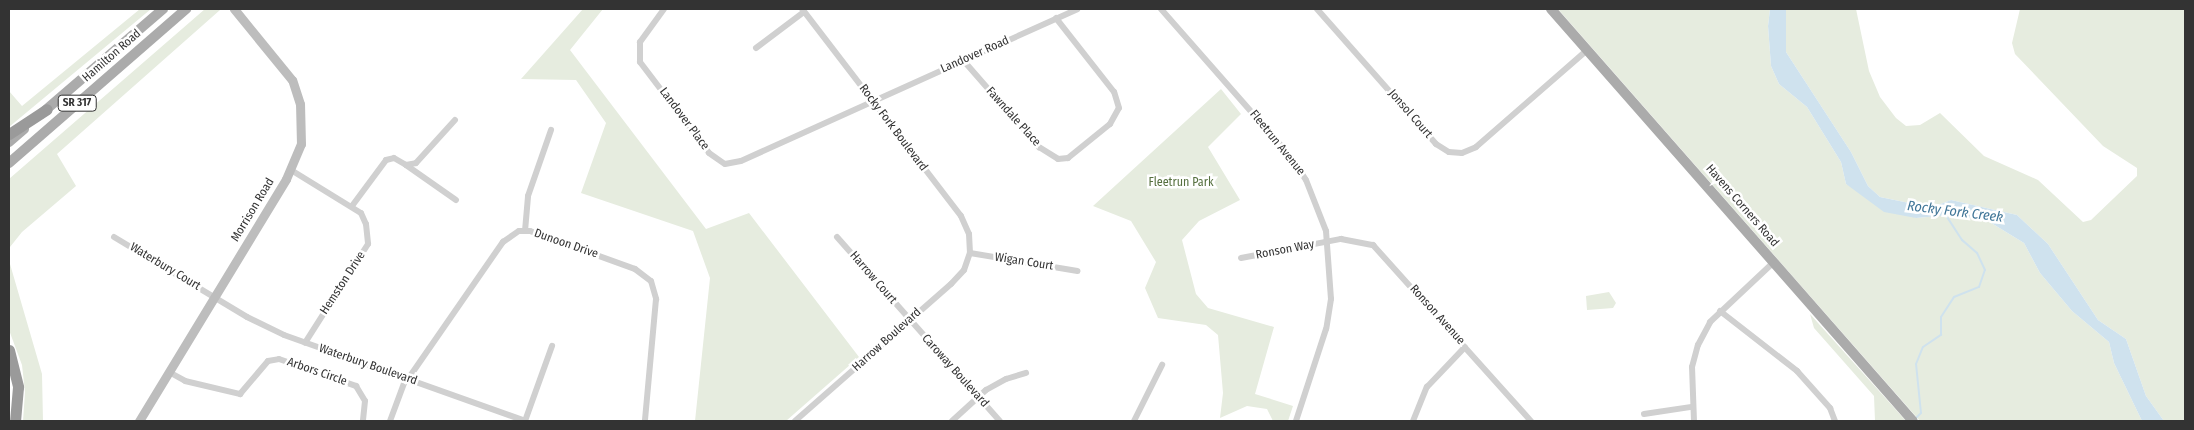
<!DOCTYPE html>
<style>
body{margin:0}
#map{position:relative;width:2194px;height:430px;overflow:hidden;background:#fff;font-family:"Fira Sans Condensed",sans-serif}
div>[style]{position:absolute}
[style*='--x']{left:calc(var(--x)*1px);top:calc(var(--y)*1px);width:calc(var(--w)*1px);rotate:calc(var(--a)*1deg)}
.green>*{inset:0;background:#e6ecdf}
.water>*{inset:0;background:#cfe2ee}
.stream>*{height:2px;margin:-1px;padding:0 1px;transform-origin:1px;border-radius:1px;background:#cfe2ee}
.minor>*{height:6px;margin:-3px;padding:0 3px;transform-origin:3px;border-radius:3px;background:#d0d0d0}
.secondary>*{height:9px;margin:-4.5px;padding:0 4.5px;transform-origin:4.5px;border-radius:4.5px;background:#bdbdbd}
.primary>*{height:10px;margin:-5px;padding:0 5px;transform-origin:5px;border-radius:5px;background:#ababab}
.motorway>*{height:11px;margin:-5.5px;padding:0 5.5px;transform-origin:5.5px;border-radius:5.5px;background:#9a9a9a}
span{translate:-50% -50%;white-space:nowrap;text-align:center;line-height:1.15;-webkit-text-stroke:5px #fff;paint-order:stroke}
.shield-label span{padding:1px 4px;background:#fff;border:1px solid;border-radius:4px;-webkit-text-stroke-width:0}
.shield-label{font-size:11px;color:#333;font-weight:700}
.street-label{font-size:12px;color:#333}
.park-label{font-size:12px;color:#56703f}
.water-label{font-size:14px;color:#3f7597;font-style:italic}
.frame{position:absolute;inset:0;border:10px solid #333;pointer-events:none}
</style>
<div id="map">
<div class="green">
<div style="clip-path:polygon(140px 9px,151px 9px,9px 127px,9px 91px,22px 106px)"></div>
<div style="clip-path:polygon(205px 9px,220px 10px,57px 154px,76px 186px,22px 232px,10px 247px,10px 264px,42px 374px,43px 421px,23px 421px,25px 392px,22px 365px,9px 330px,9px 179px)"></div>
<div style="clip-path:polygon(583px 9px,603px 9px,570px 50px,706px 229px,749px 213px,859px 357px,786px 421px,695px 421px,710px 278px,693px 231px,581px 193px,606px 123px,576px 80px,521px 79px)"></div>
<div style="clip-path:polygon(1558px 9px,1770px 9px,1768px 26px,1771px 66px,1779px 84px,1807px 107px,1841px 162px,1846px 184px,1916px 218px,1951px 215px,1988px 221px,2024px 243px,2040px 273px,2072px 311px,2109px 342px,2114px 363px,2142px 421px,1920px 421px)"></div>
<div style="clip-path:polygon(1786px 9px,1856px 9px,1869px 71px,1880px 97px,1896px 118px,1906px 126px,1920px 125px,1940px 113px,1984px 156px,2038px 180px,2083px 222px,2091px 220px,2137px 176px,2137px 168px,2103px 146px,2015px 54px,2012px 43px,2020px 9px,2185px 9px,2185px 421px,2164px 421px,2146px 396px,2126px 339px,2098px 320px,2048px 244px,2017px 215px,1951px 200px,1935px 206px,1914px 204px,1880px 197px,1868px 186px,1851px 152px,1786px 52px)"></div>
<div style="clip-path:polygon(1221px 89px,1241px 114px,1208px 147px,1240px 200px,1199px 221px,1182px 240px,1196px 294px,1208px 308px,1274px 327px,1255px 394px,1293px 406px,1288px 421px,1273px 421px,1267px 409px,1247px 406px,1220px 418px,1223px 393px,1218px 335px,1206px 325px,1158px 318px,1145px 288px,1156px 262px,1131px 221px,1093px 206px)"></div>
<div style="clip-path:polygon(1609px 292px,1616px 303px,1613px 308px,1587px 310px,1586px 296px)"></div>
<div style="clip-path:polygon(1810px 314px,1906px 421px,1875px 421px,1874px 396px,1814px 328px)"></div>
</div>
<div class="water">
<div style="clip-path:polygon(1770px 9px,1786px 9px,1786px 52px,1851px 152px,1868px 186px,1880px 197px,1914px 204px,1935px 206px,1951px 200px,2017px 215px,2048px 244px,2098px 320px,2126px 339px,2146px 396px,2164px 421px,2142px 421px,2114px 363px,2109px 342px,2072px 311px,2040px 273px,2024px 243px,1988px 221px,1951px 215px,1916px 218px,1884px 212px,1846px 184px,1841px 162px,1807px 107px,1779px 84px,1771px 66px,1768px 26px)"></div>
</div>
<div class="stream">
<div style="--x:1916;--y:418;--w:7;--a:-45"></div>
<div style="--x:1921;--y:413;--w:49;--a:-95.8"></div>
<div style="--x:1916;--y:364;--w:18;--a:-68"></div>
<div style="--x:1923;--y:347;--w:22;--a:-34"></div>
<div style="--x:1941;--y:335;--w:18;--a:-90"></div>
<div style="--x:1941;--y:317;--w:24;--a:-57"></div>
<div style="--x:1954;--y:297;--w:27;--a:-22"></div>
<div style="--x:1979;--y:287;--w:18;--a:-71"></div>
<div style="--x:1985;--y:270;--w:19;--a:-115"></div>
<div style="--x:1977;--y:253;--w:20;--a:-139"></div>
<div style="--x:1962;--y:240;--w:30;--a:-123"></div>
</div>
<div class="minor">
<div style="--x:664;--y:9;--w:41;--a:126"></div>
<div style="--x:640;--y:42;--w:20;--a:90"></div>
<div style="--x:640;--y:62;--w:114;--a:52.8"></div>
<div style="--x:709;--y:153;--w:19;--a:35"></div>
<div style="--x:725;--y:164;--w:16;--a:-11"></div>
<div style="--x:741;--y:161;--w:369;--a:-24.3"></div>
<div style="--x:1161;--y:9;--w:197;--a:48.7"></div>
<div style="--x:1291;--y:157;--w:27;--a:57"></div>
<div style="--x:1306;--y:180;--w:55;--a:68.6"></div>
<div style="--x:1326;--y:231;--w:68;--a:85.8"></div>
<div style="--x:1331;--y:299;--w:30;--a:99"></div>
<div style="--x:1326;--y:329;--w:97;--a:108.1"></div>
<div style="--x:1317;--y:9;--w:180;--a:48.6"></div>
<div style="--x:1436;--y:144;--w:15;--a:32"></div>
<div style="--x:1449;--y:152;--w:13;--a:4"></div>
<div style="--x:1462;--y:153;--w:15;--a:-23"></div>
<div style="--x:1476;--y:147;--w:147;--a:-41.1"></div>
<div style="--x:756;--y:48;--w:60;--a:-36.9"></div>
<div style="--x:963;--y:60;--w:116;--a:48.9"></div>
<div style="--x:1039;--y:147;--w:22;--a:32"></div>
<div style="--x:1058;--y:159;--w:10;--a:-6"></div>
<div style="--x:1068;--y:158;--w:54;--a:-39"></div>
<div style="--x:1110;--y:124;--w:18;--a:-61"></div>
<div style="--x:1119;--y:108;--w:17;--a:-107"></div>
<div style="--x:1114;--y:92;--w:94;--a:-128.1"></div>
<div style="--x:406;--y:165;--w:61;--a:35"></div>
<div style="--x:291;--y:170;--w:82;--a:31.6"></div>
<div style="--x:361;--y:213;--w:12;--a:66"></div>
<div style="--x:366;--y:224;--w:20;--a:84"></div>
<div style="--x:368;--y:244;--w:117;--a:122.5"></div>
<div style="--x:352;--y:206;--w:57;--a:-53.5"></div>
<div style="--x:386;--y:160;--w:8;--a:-14"></div>
<div style="--x:394;--y:158;--w:14;--a:30"></div>
<div style="--x:406;--y:165;--w:10;--a:-11"></div>
<div style="--x:416;--y:163;--w:58;--a:-47.8"></div>
<div style="--x:525;--y:231;--w:35;--a:-85"></div>
<div style="--x:528;--y:196;--w:70;--a:-70.8"></div>
<div style="--x:114;--y:237;--w:155;--a:31"></div>
<div style="--x:247;--y:317;--w:41;--a:25.9"></div>
<div style="--x:284;--y:335;--w:256;--a:19.6"></div>
<div style="--x:837;--y:237;--w:246;--a:48.5"></div>
<div style="--x:970;--y:253;--w:109;--a:9.5"></div>
<div style="--x:1241;--y:258;--w:102;--a:-10.8"></div>
<div style="--x:1341;--y:239;--w:33;--a:11"></div>
<div style="--x:1373;--y:245;--w:237;--a:48.1"></div>
<div style="--x:1720;--y:311;--w:98;--a:37.9"></div>
<div style="--x:1797;--y:371;--w:50;--a:48.3"></div>
<div style="--x:1830;--y:408;--w:14;--a:69"></div>
<div style="--x:169;--y:372;--w:18;--a:29"></div>
<div style="--x:185;--y:381;--w:57;--a:13.3"></div>
<div style="--x:240;--y:394;--w:43;--a:-49.7"></div>
<div style="--x:268;--y:361;--w:11;--a:-10"></div>
<div style="--x:279;--y:359;--w:82;--a:19.3"></div>
<div style="--x:356;--y:386;--w:17;--a:59"></div>
<div style="--x:365;--y:401;--w:20;--a:96"></div>
<div style="--x:408;--y:379;--w:167;--a:-55.3"></div>
<div style="--x:503;--y:242;--w:19;--a:-35"></div>
<div style="--x:519;--y:231;--w:11;--a:0"></div>
<div style="--x:530;--y:231;--w:112;--a:19.9"></div>
<div style="--x:635;--y:269;--w:20;--a:37"></div>
<div style="--x:651;--y:281;--w:19;--a:74"></div>
<div style="--x:656;--y:299;--w:122;--a:95.2"></div>
<div style="--x:1644;--y:414;--w:48;--a:-8.5"></div>
<div style="--x:390;--y:421;--w:46;--a:-69.6"></div>
<div style="--x:525;--y:421;--w:80;--a:-70.2"></div>
<div style="--x:795;--y:421;--w:208;--a:-41.3"></div>
<div style="--x:951;--y:284;--w:19;--a:-47"></div>
<div style="--x:964;--y:270;--w:18;--a:-71"></div>
<div style="--x:970;--y:253;--w:19;--a:-93"></div>
<div style="--x:969;--y:234;--w:20;--a:-114"></div>
<div style="--x:961;--y:216;--w:261;--a:-127.5"></div>
<div style="--x:952;--y:421;--w:46;--a:-42.4"></div>
<div style="--x:986;--y:390;--w:23;--a:-29"></div>
<div style="--x:1006;--y:379;--w:21;--a:-17"></div>
<div style="--x:1134;--y:421;--w:63;--a:-63.4"></div>
<div style="--x:1413;--y:421;--w:37;--a:-68"></div>
<div style="--x:1427;--y:387;--w:55;--a:-46.5"></div>
<div style="--x:1694;--y:421;--w:54;--a:-92.1"></div>
<div style="--x:1692;--y:367;--w:23;--a:-75"></div>
<div style="--x:1698;--y:345;--w:26;--a:-62"></div>
<div style="--x:1710;--y:322;--w:88;--a:-43.2"></div>
</div>
<div class="secondary">
<div style="--x:139;--y:421;--w:283;--a:-58.7"></div>
<div style="--x:286;--y:179;--w:38;--a:-67"></div>
<div style="--x:301;--y:144;--w:40;--a:-91.4"></div>
<div style="--x:300;--y:104;--w:25;--a:-108"></div>
<div style="--x:292;--y:80;--w:92;--a:-129.2"></div>
</div>
<div class="primary">
<div style="--x:1551;--y:9;--w:548;--a:48.7"></div>
<div style="--x:41;--y:114;--w:161;--a:-40.7"></div>
<div style="--x:9;--y:142;--w:20;--a:-41"></div>
<div style="--x:9;--y:163;--w:235;--a:-41"></div>
</div>
<div class="motorway">
<div style="--x:9;--y:134;--w:45;--a:-33.3"></div>
<div style="--x:9;--y:350;--w:38;--a:76"></div>
<div style="--x:18;--y:387;--w:34;--a:95"></div>
</div>
<div class="shield-label">
<span style="left:77px;top:103px">SR 317</span>
</div>
<div class="street-label">
<span style="left:975px;top:55px;rotate:-24deg">Landover Road</span>
<span style="left:112px;top:56px;rotate:-41deg">Hamilton Road</span>
<span style="left:1410px;top:114px;rotate:49deg">Jonsol Court</span>
<span style="left:1013px;top:117px;rotate:48deg">Fawndale Place</span>
<span style="left:684px;top:119px;rotate:53deg">Landover Place</span>
<span style="left:893px;top:128px;rotate:53deg">Rocky Fork Boulevard</span>
<span style="left:1277px;top:143px;rotate:51deg">Fleetrun Avenue</span>
<span style="left:1742px;top:206px;rotate:49deg">Havens Corners Road</span>
<span style="left:253px;top:210px;rotate:-59deg">Morrison Road</span>
<span style="left:566px;top:244px;rotate:19deg">Dunoon Drive</span>
<span style="left:1285px;top:250px;rotate:-11deg">Ronson Way</span>
<span style="left:1024px;top:262px;rotate:9deg">Wigan Court</span>
<span style="left:165px;top:267px;rotate:31deg">Waterbury Court</span>
<span style="left:873px;top:278px;rotate:49deg">Harrow Court</span>
<span style="left:343px;top:283px;rotate:-57deg">Hemston Drive</span>
<span style="left:1437px;top:315px;rotate:48deg">Ronson Avenue</span>
<span style="left:887px;top:340px;rotate:-42deg">Harrow Boulevard</span>
<span style="left:368px;top:365px;rotate:19deg">Waterbury Boulevard</span>
<span style="left:955px;top:371px;rotate:48deg">Caroway Boulevard</span>
<span style="left:317px;top:372px;rotate:19deg">Arbors Circle</span>
</div>
<div class="park-label">
<span style="left:1181px;top:183px">Fleetrun Park</span>
</div>
<div class="water-label">
<span style="left:1955px;top:212px;rotate:7deg">Rocky Fork Creek</span>
</div>
<div class="frame"></div>
</div>
